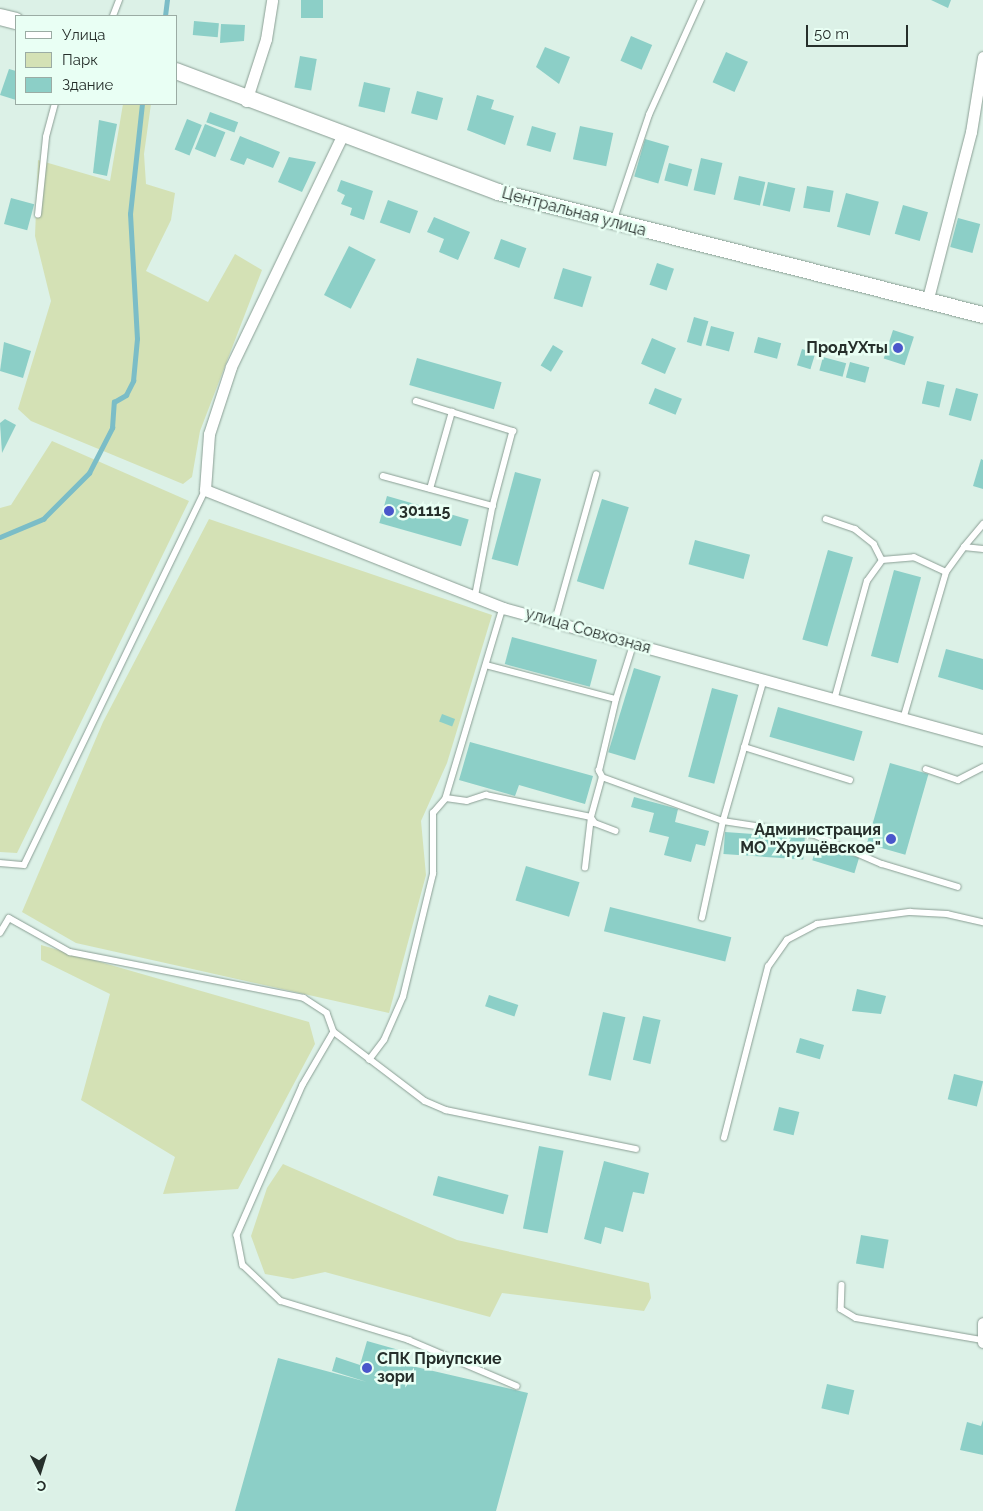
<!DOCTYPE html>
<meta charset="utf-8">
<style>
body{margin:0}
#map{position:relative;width:983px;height:1511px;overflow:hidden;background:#dcf1e7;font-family:Raleway,sans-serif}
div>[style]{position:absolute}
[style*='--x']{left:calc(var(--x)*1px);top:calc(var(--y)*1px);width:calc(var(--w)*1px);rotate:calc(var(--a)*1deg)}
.green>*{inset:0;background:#d4e1b5}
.stream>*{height:4.5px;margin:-2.25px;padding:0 2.25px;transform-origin:2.25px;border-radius:2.25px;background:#7bbdc7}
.building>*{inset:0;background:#8ccfc7;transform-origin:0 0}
.roads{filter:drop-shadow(0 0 1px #8a9e94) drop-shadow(0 0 1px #8a9e94)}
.service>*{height:5.5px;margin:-2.75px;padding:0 2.75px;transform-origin:2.75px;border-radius:2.75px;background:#fff}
.minor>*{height:11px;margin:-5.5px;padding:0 5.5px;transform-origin:5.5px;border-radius:5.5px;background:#fff}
.secondary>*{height:16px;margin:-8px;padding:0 8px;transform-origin:8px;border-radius:8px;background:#fff}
.dots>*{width:14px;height:14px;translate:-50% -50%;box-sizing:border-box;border:2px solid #e9fff4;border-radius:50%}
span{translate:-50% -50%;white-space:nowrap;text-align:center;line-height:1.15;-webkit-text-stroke:5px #e9fff4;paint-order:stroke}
.street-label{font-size:16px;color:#262f2b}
.poi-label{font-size:16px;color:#262f2b;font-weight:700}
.right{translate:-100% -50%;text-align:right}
.left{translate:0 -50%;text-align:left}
.legend{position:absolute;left:15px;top:15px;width:162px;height:90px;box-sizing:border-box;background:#e9fff4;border:1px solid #9baca4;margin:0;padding:6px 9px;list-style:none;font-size:15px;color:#262f2b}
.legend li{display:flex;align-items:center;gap:10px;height:25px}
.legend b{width:25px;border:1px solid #9baca4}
.north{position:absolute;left:15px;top:1446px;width:50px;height:50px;-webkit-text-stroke:4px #e9fff4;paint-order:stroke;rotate:175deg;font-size:14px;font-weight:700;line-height:20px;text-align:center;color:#262f2b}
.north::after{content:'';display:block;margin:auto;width:18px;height:22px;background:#262f2b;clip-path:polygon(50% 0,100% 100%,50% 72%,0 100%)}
.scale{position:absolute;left:806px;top:25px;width:102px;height:22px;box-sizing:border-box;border:2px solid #262f2b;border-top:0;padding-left:6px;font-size:15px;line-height:18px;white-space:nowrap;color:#262f2b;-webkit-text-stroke:4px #e9fff4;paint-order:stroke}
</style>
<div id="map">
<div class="green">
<div style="clip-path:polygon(123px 104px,151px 104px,144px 154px,146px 184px,175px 193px,171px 220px,146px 271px,208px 302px,235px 254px,262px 270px,200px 431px,192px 477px,183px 484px,31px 421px,18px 409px,51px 301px,35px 236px,38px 160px,110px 181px)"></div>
<div style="clip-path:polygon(52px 441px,189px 501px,17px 853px,0 852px,0 508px,11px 505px)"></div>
<div style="clip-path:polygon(209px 519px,492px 615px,447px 763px,421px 821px,426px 875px,389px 1013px,76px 943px,22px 912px,103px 722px)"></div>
<div style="clip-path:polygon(41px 945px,309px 1022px,315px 1044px,238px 1189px,163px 1194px,175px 1157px,81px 1100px,110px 994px,41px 960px)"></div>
<div style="clip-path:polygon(283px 1164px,457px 1240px,649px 1283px,651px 1298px,644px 1311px,502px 1293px,490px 1317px,325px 1272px,293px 1279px,265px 1274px,251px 1236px,267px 1188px)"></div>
</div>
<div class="stream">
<div style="--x:165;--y:16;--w:16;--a:-83"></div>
<div style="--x:0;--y:537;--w:47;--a:-22.7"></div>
<div style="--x:43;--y:519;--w:65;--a:-45"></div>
<div style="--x:89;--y:473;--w:51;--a:-62.9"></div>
<div style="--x:112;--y:428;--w:26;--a:-86"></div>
<div style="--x:114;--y:402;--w:14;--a:-30"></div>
<div style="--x:126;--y:395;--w:16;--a:-63"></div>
<div style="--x:133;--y:381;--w:42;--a:-84.6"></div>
<div style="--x:137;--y:339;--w:125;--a:-93.2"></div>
<div style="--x:130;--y:214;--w:111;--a:-83.8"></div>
</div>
<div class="building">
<div style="left:301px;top:0;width:22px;height:18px"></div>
<div style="clip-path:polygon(931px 0,951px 0,948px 8px)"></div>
<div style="left:194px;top:21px;width:25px;height:14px;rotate:5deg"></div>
<div style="clip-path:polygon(221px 24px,245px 25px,244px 41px,220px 43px)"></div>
<div style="left:631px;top:36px;width:23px;height:27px;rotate:23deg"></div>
<div style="clip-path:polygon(545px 47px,570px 57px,559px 84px,536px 67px)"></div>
<div style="left:726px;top:52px;width:24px;height:33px;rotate:24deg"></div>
<div style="left:300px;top:56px;width:17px;height:32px;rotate:10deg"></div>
<div style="clip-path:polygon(9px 69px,16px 71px,16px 100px,0 95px)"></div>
<div style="left:364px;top:82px;width:27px;height:25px;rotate:13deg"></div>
<div style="left:417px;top:91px;width:27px;height:23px;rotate:15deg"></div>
<div style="clip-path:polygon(477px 95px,494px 100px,491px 109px,514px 116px,505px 145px,467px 130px)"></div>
<div style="left:210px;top:112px;width:30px;height:11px;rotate:20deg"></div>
<div style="left:187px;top:119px;width:16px;height:33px;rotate:22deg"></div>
<div style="clip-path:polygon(99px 120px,117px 124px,107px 176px,93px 173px)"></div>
<div style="left:205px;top:124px;width:22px;height:27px;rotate:22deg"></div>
<div style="left:532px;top:126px;width:25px;height:20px;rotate:16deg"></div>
<div style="left:580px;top:126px;width:34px;height:34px;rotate:12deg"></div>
<div style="clip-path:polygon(240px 136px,280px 152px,273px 168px,247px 158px,244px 165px,230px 160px)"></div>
<div style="left:645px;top:139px;width:25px;height:39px;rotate:16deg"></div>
<div style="clip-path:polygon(289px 157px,316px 162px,302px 192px,278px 182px)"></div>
<div style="left:701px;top:158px;width:22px;height:33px;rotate:13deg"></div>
<div style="left:669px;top:163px;width:24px;height:18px;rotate:15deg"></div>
<div style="left:739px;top:176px;width:27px;height:24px;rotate:13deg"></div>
<div style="clip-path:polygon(341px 180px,373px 191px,364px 220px,350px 215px,352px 208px,341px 204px,345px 195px,337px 191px)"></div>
<div style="left:768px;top:182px;width:28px;height:24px;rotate:13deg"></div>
<div style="left:807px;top:186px;width:27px;height:22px;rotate:10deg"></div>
<div style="left:846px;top:193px;width:34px;height:35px;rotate:15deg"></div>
<div style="left:11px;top:198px;width:24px;height:27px;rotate:15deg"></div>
<div style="left:388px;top:200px;width:32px;height:24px;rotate:20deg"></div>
<div style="left:903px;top:205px;width:26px;height:30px;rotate:16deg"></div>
<div style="clip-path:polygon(434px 217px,470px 232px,458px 260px,439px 252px,444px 239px,427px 232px)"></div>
<div style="left:958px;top:218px;width:23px;height:30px;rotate:15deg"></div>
<div style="left:501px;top:239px;width:27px;height:21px;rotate:20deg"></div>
<div style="left:349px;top:246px;width:30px;height:55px;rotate:27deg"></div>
<div style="left:657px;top:263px;width:18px;height:23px;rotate:19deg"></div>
<div style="left:563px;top:268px;width:30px;height:32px;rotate:17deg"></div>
<div style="left:694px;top:317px;width:15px;height:26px;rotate:16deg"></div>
<div style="left:711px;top:326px;width:24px;height:20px;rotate:15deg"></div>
<div style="left:893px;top:330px;width:22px;height:30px;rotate:18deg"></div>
<div style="left:758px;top:337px;width:24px;height:16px;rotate:15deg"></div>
<div style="left:652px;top:338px;width:26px;height:28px;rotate:23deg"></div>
<div style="clip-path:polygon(4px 342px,31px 351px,23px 378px,0 371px)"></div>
<div style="left:553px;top:345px;width:12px;height:24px;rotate:31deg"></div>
<div style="left:802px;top:349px;width:14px;height:17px;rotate:17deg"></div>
<div style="left:823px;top:357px;width:24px;height:14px;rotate:15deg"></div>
<div style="left:417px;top:358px;width:88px;height:28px;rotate:16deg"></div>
<div style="left:850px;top:362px;width:20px;height:16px;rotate:15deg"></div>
<div style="left:927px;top:381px;width:18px;height:23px;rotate:13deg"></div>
<div style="left:655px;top:388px;width:29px;height:17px;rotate:22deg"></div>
<div style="left:956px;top:388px;width:23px;height:28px;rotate:15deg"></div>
<div style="clip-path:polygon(5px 419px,16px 425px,2px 453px,0 423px)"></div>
<div style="clip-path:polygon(981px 459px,983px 460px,983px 489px,973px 486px)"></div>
<div style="left:515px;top:472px;width:27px;height:90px;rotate:15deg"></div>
<div style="left:387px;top:496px;width:85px;height:28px;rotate:16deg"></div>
<div style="left:602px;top:499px;width:28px;height:86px;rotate:17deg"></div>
<div style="left:695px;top:540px;width:57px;height:25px;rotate:15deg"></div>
<div style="left:828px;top:550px;width:26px;height:93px;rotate:16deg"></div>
<div style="left:894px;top:570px;width:28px;height:89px;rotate:15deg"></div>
<div style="left:512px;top:637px;width:88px;height:28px;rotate:15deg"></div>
<div style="clip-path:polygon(946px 649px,983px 659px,983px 690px,938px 677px)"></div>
<div style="left:634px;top:668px;width:28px;height:88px;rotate:17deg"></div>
<div style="left:712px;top:688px;width:27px;height:92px;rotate:15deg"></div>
<div style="left:778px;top:707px;width:88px;height:31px;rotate:16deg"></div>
<div style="left:442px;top:714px;width:14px;height:8px;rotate:21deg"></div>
<div style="clip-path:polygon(470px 742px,593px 776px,585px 804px,519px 785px,515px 796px,459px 780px)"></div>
<div style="left:890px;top:763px;width:40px;height:84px;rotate:16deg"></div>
<div style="clip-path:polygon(634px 797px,678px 809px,675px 822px,709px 831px,705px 846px,696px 844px,691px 862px,664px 855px,669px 837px,649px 832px,654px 813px,631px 807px)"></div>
<div style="left:725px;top:832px;width:80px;height:22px;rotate:4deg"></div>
<div style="left:817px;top:845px;width:44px;height:16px;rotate:17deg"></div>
<div style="left:526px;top:866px;width:56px;height:36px;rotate:17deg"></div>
<div style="left:610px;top:907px;width:125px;height:25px;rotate:14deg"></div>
<div style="clip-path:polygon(857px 989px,886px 996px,881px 1014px,852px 1011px)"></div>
<div style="left:489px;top:995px;width:31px;height:12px;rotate:19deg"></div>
<div style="left:603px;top:1012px;width:23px;height:65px;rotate:13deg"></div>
<div style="left:643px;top:1016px;width:18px;height:45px;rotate:13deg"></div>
<div style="left:800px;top:1038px;width:25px;height:15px;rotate:16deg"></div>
<div style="left:954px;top:1074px;width:30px;height:26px;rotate:14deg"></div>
<div style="left:779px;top:1107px;width:21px;height:24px;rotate:14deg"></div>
<div style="left:539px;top:1146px;width:25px;height:84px;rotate:11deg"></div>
<div style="clip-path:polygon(604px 1161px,649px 1173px,644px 1194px,633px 1192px,623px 1232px,605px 1227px,601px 1244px,584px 1239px)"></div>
<div style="left:438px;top:1176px;width:73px;height:20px;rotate:15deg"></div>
<div style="left:861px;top:1235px;width:28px;height:29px;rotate:10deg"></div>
<div style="clip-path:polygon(367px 1341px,406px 1352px,403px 1364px,528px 1393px,496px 1511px,235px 1511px,278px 1358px,367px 1382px,332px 1371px,336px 1357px,360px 1365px)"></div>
<div style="left:827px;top:1384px;width:28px;height:25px;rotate:13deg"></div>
<div style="clip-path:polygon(983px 1420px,983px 1455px,960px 1450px,967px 1422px,981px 1426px)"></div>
</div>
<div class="roads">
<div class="service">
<div style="--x:113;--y:16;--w:17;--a:-69"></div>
<div style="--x:38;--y:215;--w:78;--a:-84.1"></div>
<div style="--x:46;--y:137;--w:34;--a:-75"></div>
<div style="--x:614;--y:219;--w:110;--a:-71.4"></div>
<div style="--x:649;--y:115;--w:126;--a:-65.7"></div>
<div style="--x:416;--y:401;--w:102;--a:17.2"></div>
<div style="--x:513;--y:431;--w:78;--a:104.9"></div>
<div style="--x:493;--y:506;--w:95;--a:101"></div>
<div style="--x:383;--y:476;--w:114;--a:15.3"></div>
<div style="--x:430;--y:489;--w:80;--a:-74.1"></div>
<div style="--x:826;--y:519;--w:31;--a:19"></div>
<div style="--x:855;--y:529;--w:24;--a:38"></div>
<div style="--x:874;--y:544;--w:18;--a:63"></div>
<div style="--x:964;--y:547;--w:30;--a:-50"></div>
<div style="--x:503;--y:608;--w:198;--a:106.7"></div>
<div style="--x:446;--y:798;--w:21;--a:8"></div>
<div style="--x:467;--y:801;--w:20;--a:-18"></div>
<div style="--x:486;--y:795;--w:107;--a:11.8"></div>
<div style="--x:591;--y:817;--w:41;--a:-74.6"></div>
<div style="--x:602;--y:777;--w:129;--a:20"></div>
<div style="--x:723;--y:821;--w:93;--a:8.7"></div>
<div style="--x:815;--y:835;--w:73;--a:23.4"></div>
<div style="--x:882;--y:864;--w:79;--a:16.8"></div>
<div style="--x:555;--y:621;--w:152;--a:-74.3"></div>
<div style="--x:486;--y:665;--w:134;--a:14.7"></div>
<div style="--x:835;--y:697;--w:120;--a:-74.6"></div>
<div style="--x:867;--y:581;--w:26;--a:-54"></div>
<div style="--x:882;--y:560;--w:32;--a:-5"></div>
<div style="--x:914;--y:557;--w:35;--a:25"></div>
<div style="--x:904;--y:716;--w:150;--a:-73.7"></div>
<div style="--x:946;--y:572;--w:31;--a:-54"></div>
<div style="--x:964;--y:547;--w:19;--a:6"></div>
<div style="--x:744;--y:747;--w:111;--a:17.3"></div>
<div style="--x:926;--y:769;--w:34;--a:19"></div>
<div style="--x:958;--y:780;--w:28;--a:-27"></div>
<div style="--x:602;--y:777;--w:7;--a:-117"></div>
<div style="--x:599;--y:771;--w:74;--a:-76.7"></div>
<div style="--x:616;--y:699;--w:57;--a:-72.5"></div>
<div style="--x:591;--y:817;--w:7;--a:56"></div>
<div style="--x:595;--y:823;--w:22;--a:21"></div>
<div style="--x:0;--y:863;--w:24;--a:5"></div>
<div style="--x:24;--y:865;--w:416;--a:-64.2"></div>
<div style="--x:585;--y:868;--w:51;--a:-83.3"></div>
<div style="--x:702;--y:918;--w:99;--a:-77.8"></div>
<div style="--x:723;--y:821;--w:148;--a:-73.9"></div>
<div style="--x:0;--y:933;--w:17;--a:-59"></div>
<div style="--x:9;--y:918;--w:70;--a:29.1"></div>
<div style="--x:70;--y:952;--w:238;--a:11.1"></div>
<div style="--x:304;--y:998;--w:27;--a:33"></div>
<div style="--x:327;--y:1013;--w:20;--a:70"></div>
<div style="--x:334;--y:1032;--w:61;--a:120.3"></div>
<div style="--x:303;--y:1085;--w:164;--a:113.7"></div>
<div style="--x:237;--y:1235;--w:31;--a:79"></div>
<div style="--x:243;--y:1265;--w:52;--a:43.5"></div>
<div style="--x:281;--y:1301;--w:134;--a:16.9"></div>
<div style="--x:409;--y:1340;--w:117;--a:23.1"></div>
<div style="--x:334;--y:1032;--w:114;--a:37.2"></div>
<div style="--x:425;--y:1101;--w:23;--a:23"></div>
<div style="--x:446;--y:1110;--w:194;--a:11.6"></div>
<div style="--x:369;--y:1060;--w:25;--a:-53"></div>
<div style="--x:384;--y:1040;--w:47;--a:-66.2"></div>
<div style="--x:403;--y:997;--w:127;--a:-76.3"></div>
<div style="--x:433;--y:874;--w:61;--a:-90"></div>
<div style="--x:433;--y:813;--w:20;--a:-49"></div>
<div style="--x:724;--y:1138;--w:177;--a:-75.6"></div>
<div style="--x:768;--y:967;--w:33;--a:-55"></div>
<div style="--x:787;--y:940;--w:34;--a:-28"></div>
<div style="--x:817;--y:924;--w:94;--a:-7.4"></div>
<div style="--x:910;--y:912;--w:37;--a:3"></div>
<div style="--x:947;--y:914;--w:37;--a:13"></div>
<div style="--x:842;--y:1285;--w:24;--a:92"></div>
<div style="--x:841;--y:1309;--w:17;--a:31"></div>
<div style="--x:856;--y:1318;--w:128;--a:9.9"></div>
</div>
<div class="minor">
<div style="--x:246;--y:101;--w:65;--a:-72.1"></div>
<div style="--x:266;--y:39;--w:39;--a:-81"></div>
<div style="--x:342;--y:136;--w:256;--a:115.7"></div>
<div style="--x:231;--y:367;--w:71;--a:108.2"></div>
<div style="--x:209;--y:434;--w:56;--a:94.1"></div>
<div style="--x:205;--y:490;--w:321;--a:21.6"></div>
<div style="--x:503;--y:608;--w:498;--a:15.4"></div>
<div style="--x:927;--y:302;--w:176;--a:-75.5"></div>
<div style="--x:971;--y:132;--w:76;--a:-80.9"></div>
<div style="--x:983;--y:1323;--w:19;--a:90"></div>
</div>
<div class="secondary">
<div style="--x:0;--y:17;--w:16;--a:14"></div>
<div style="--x:176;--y:71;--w:344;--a:20.6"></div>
<div style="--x:498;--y:192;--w:500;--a:14.23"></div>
</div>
</div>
<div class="dots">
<div style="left:898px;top:348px;background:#4a56cb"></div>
<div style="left:389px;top:511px;background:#4a56cb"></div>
<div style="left:891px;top:839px;background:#4a56cb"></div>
<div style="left:367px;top:1368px;background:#4a56cb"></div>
</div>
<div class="street-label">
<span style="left:574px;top:212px;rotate:15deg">Центральная улица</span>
<span style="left:588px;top:631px;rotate:16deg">улица Совхозная</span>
</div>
<div class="poi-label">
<span class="right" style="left:888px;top:348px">ПродУХты</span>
<span class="left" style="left:399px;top:511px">301115</span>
<span class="right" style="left:881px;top:839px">Администрация<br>МО "Хрущёвское"</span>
<span class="left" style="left:377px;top:1368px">СПК Приупские<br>зори</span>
</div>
<ul class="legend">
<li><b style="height:6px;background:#fff"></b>Улица</li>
<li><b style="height:14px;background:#d4e1b5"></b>Парк</li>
<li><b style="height:14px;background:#8ccfc7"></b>Здание</li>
</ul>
<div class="north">С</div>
<div class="scale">50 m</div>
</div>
